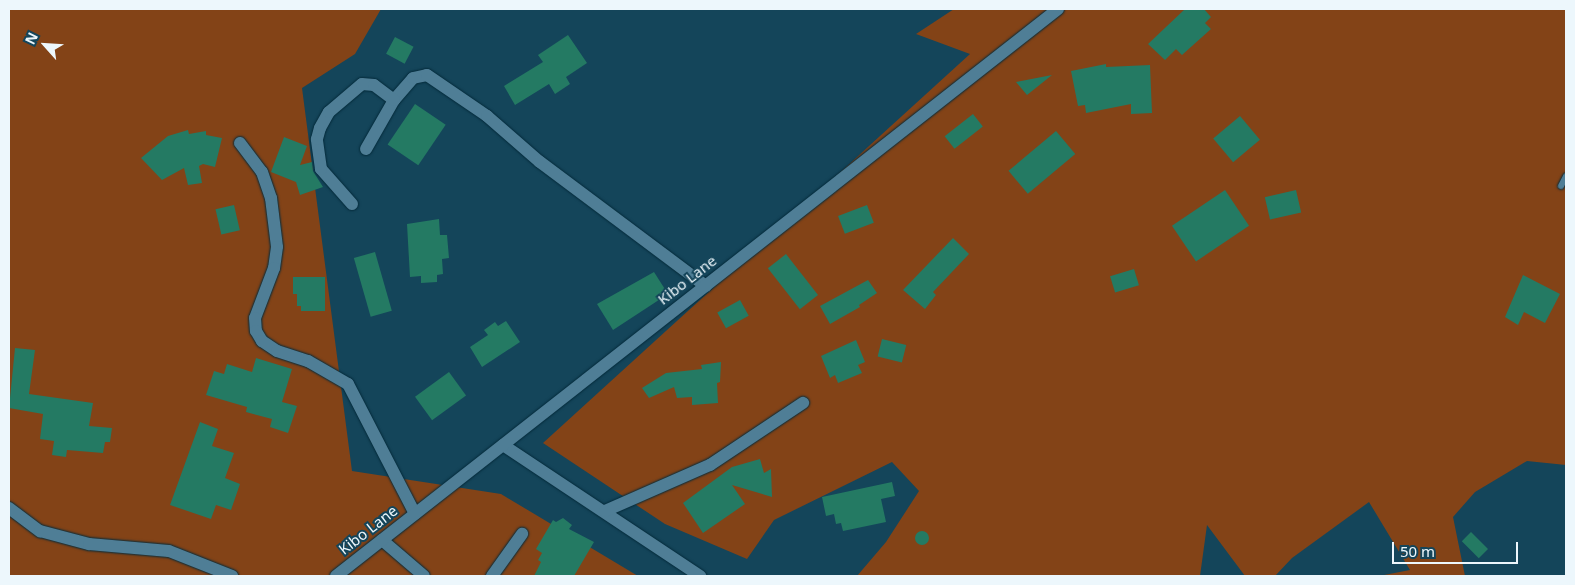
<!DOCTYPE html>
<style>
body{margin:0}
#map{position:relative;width:1575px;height:585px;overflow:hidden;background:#14455a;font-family:"Noto Sans",sans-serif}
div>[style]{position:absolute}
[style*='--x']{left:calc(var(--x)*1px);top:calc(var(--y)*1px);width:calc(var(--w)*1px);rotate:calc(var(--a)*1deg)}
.green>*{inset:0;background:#834317}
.building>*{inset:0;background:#247a63;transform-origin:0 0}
.round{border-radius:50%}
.roads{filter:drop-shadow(0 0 1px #042a3a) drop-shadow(0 0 1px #042a3a)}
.lane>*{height:6px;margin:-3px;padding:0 3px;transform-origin:3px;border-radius:3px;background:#4f7e96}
.street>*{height:12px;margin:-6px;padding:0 6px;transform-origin:6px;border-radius:6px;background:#4f7e96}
span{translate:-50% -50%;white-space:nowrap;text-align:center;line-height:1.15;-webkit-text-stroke:4px #14455a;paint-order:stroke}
.street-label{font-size:15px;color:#edf7fc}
.frame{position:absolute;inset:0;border:10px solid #edf7fc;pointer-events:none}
.north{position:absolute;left:20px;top:20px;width:50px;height:50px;-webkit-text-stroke:4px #14455a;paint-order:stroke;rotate:296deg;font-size:14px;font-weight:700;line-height:20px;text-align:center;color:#edf7fc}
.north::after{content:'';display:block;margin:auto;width:18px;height:22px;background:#edf7fc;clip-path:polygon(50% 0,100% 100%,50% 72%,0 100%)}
.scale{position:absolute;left:1392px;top:542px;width:126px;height:22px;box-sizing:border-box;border:2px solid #edf7fc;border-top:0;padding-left:6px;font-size:15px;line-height:18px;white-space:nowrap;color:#edf7fc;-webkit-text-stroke:4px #14455a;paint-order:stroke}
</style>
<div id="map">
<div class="green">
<div style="clip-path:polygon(9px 9px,381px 9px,355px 54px,302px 88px,352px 471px,501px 494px,638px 576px,9px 576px)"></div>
<div style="clip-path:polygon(954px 9px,1566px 9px,1566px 465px,1527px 461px,1475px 492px,1453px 517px,1465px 576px,1379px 576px,1410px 570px,1369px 502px,1292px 558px,1275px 576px,1245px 576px,1207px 525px,1200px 576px,857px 576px,886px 542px,919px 491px,892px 462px,774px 520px,747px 559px,665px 524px,543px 443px,970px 54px,916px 34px)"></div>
</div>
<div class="building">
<div style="clip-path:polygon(1185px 9px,1204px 9px,1211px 17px,1205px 23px,1211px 29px,1182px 55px,1176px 49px,1165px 60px,1148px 44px)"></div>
<div style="clip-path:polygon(568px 35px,587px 63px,566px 77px,570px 84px,555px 94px,549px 84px,515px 105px,504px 86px,543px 62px,538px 55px)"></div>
<div style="left:395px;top:37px;width:21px;height:19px;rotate:28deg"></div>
<div style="clip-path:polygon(1106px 64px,1106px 67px,1150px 65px,1152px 113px,1131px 114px,1131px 104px,1086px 113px,1085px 105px,1078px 106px,1071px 71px)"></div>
<div style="clip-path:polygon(1052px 75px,1027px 95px,1016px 82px)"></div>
<div style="left:415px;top:104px;width:37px;height:49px;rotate:34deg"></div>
<div style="left:973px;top:114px;width:16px;height:36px;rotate:52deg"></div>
<div style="left:1240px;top:116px;width:31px;height:35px;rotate:50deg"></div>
<div style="clip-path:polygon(188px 130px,189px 134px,206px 131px,206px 135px,222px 138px,215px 167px,203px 164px,199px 166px,202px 183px,188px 185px,184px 168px,162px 180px,141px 158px,168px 136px)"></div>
<div style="left:1056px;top:131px;width:30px;height:62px;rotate:50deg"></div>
<div style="clip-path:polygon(284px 137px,307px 146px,300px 165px,312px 162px,313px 171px,323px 187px,300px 195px,296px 182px,271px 172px)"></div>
<div style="left:1225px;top:190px;width:43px;height:64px;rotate:56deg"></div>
<div style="left:1296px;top:190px;width:23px;height:32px;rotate:77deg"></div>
<div style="left:234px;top:205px;width:26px;height:19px;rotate:77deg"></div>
<div style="left:867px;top:205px;width:19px;height:31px;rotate:69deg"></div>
<div style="clip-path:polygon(439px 219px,440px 235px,447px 235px,449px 258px,442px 259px,443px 274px,437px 275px,437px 282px,421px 283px,421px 276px,410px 277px,407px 224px)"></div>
<div style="clip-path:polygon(953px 238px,969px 254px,933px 292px,936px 295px,925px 309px,903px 290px)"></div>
<div style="left:375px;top:252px;width:61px;height:22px;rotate:74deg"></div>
<div style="left:786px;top:254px;width:52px;height:23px;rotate:52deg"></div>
<div style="left:1134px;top:269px;width:17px;height:25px;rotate:73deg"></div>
<div style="clip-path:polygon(654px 272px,668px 294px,613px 330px,597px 304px)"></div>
<div style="clip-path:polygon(1523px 275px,1560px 294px,1545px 323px,1524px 312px,1518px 325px,1505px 317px)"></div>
<div style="clip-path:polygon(293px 277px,325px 277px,325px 311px,301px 311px,301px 306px,297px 306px,297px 294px,293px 294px)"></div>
<div style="clip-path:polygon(868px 280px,877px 293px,859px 305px,860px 307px,830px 324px,820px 306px)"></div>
<div style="left:740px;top:300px;width:18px;height:26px;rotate:61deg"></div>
<div style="clip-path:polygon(506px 321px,520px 342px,482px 367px,470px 347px,488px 335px,484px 330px,495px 322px,498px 326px)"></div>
<div style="left:882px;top:339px;width:25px;height:18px;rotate:14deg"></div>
<div style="clip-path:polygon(856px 340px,865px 362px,858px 365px,862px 373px,838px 383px,835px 375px,830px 378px,821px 356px)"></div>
<div style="clip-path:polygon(15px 348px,35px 350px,29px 394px,93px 403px,89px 426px,112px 428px,110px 442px,105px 442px,103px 453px,67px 450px,66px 457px,52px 455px,54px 441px,40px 439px,43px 414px,9px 408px)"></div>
<div style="clip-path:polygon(256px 358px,292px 369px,282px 402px,297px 406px,288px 433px,270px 427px,272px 419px,246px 412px,247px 407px,206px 395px,214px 371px,224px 374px,227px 364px,252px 372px)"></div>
<div style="clip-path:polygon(721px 362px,720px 382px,717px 383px,718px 403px,692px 405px,692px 397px,677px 398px,674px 387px,649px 398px,642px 388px,666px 373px,702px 369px,701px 365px)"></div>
<div style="left:449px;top:372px;width:29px;height:42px;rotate:54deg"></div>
<div style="clip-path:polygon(200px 422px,218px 429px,212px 446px,234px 453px,225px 478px,240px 484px,231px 510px,216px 505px,211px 519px,170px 505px)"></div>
<div style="clip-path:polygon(760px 459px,764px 473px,771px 469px,772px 497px,732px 485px,745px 504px,703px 533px,683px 503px,732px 467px)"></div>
<div style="clip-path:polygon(892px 482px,895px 496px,881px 499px,886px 522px,843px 531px,841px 523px,836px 524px,834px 514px,826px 516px,822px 497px)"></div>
<div style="clip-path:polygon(563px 518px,572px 525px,569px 529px,594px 542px,574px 576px,534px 576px,541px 562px,538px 560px,542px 553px,536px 549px,553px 520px,556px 522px)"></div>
<div class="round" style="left:915px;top:531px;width:14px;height:14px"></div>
<div style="left:1471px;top:532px;width:24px;height:13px;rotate:45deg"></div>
</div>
<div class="roads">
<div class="lane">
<div style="--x:1561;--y:186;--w:11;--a:-63"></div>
</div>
<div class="street">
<div style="--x:240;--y:143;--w:36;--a:53"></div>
<div style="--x:262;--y:172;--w:28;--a:71"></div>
<div style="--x:271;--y:198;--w:49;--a:83"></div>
<div style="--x:277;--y:247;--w:21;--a:98"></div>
<div style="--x:274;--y:268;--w:53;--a:110.8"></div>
<div style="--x:255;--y:318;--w:13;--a:86"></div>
<div style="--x:256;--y:331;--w:12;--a:59"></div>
<div style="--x:262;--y:341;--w:18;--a:34"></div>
<div style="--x:277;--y:351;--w:33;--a:18"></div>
<div style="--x:308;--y:361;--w:46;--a:29.9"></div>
<div style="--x:348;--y:384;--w:146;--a:62.7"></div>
<div style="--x:366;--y:149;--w:56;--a:-60.3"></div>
<div style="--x:394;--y:100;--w:29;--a:-49"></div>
<div style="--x:413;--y:78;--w:14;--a:-12"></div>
<div style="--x:427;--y:75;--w:73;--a:34.3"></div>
<div style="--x:487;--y:116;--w:70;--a:41"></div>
<div style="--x:540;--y:162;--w:207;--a:36.8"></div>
<div style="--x:352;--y:204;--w:47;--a:-131.5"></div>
<div style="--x:321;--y:169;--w:30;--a:-98"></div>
<div style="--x:317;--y:139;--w:11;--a:-75"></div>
<div style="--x:320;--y:128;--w:18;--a:-61"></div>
<div style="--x:329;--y:112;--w:43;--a:-40.3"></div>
<div style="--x:362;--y:84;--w:12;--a:5"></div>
<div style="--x:374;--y:85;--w:25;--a:37"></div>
<div style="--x:503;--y:445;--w:237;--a:33.6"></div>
<div style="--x:9;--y:508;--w:39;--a:37"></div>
<div style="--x:40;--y:531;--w:51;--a:14.9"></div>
<div style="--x:89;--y:544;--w:80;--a:5"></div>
<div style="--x:169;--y:551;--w:68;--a:21.6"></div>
<div style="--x:605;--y:511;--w:115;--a:-23.7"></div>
<div style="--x:710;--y:465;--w:112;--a:-33.7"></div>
<div style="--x:382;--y:540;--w:55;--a:40.6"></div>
<div style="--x:336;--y:576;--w:918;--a:-38.14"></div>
<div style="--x:492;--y:576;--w:52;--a:-54.5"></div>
</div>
</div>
<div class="street-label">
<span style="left:687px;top:280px;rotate:-38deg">Kibo Lane</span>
<span style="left:368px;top:530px;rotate:-38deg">Kibo Lane</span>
</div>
<div class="frame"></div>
<div class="north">N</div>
<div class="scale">50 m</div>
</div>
